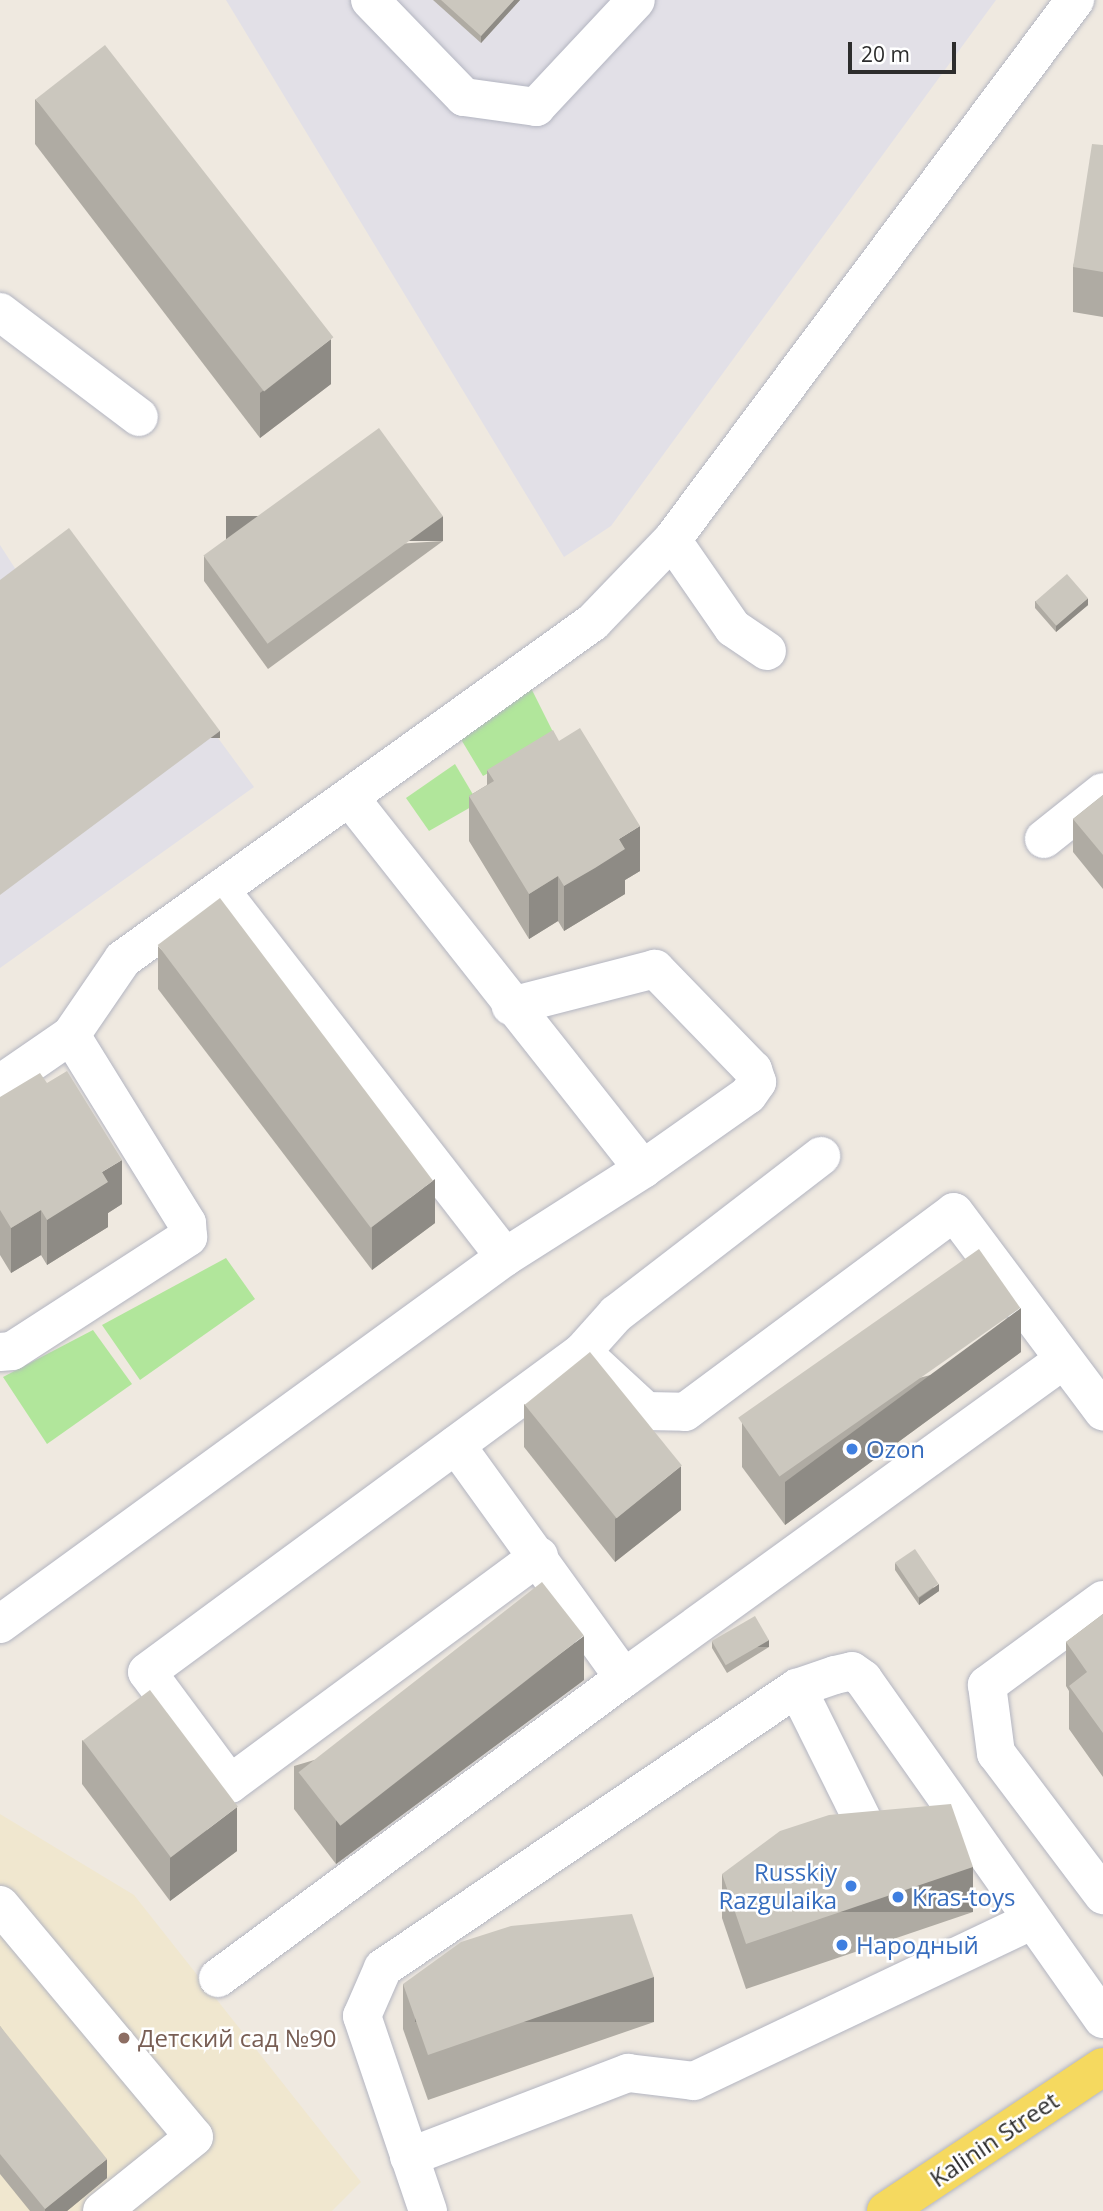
<!DOCTYPE html>
<meta charset="utf-8">
<style>
body{margin:0}
#map{position:relative;width:1103px;height:2211px;overflow:hidden;background:#efe9e0;font-family:"Open Sans",sans-serif}
div>[style]{position:absolute}
[style*='--x']{left:calc(var(--x)*1px);top:calc(var(--y)*1px);width:calc(var(--w)*1px);rotate:calc(var(--a)*1deg)}
.industrial>*{inset:0;background:#e2e0e7}
.education>*{inset:0;background:#f0e7cf}
.green>*{inset:0;background:#b1e69b}
.roads{filter:drop-shadow(0 0 2px #b3b5c1) drop-shadow(0 0 2px #b3b5c1)}
.minor>*{height:38px;margin:-19px;padding:0 19px;transform-origin:19px;border-radius:19px;background:#fff}
.major>*{height:38px;margin:-19px;padding:0 19px;transform-origin:19px;border-radius:19px;background:#f5d95f}
.wall>*{inset:0;background:#afaba3}
.shaded-wall>*{inset:0;background:#8e8b85;transform-origin:0 0}
.building>*{inset:0;background:#cbc7be;transform-origin:0 0}
.dots>*{width:19px;height:19px;translate:-50% -50%;box-sizing:border-box;border:4px solid #fff;border-radius:50%}
span{translate:-50% -50%;white-space:nowrap;text-align:center;line-height:1.15;-webkit-text-stroke:5px #fff;paint-order:stroke}
.shop-label{font-size:24px;color:#366cbe}
.left{translate:0 -50%;text-align:left}
.right{translate:-100% -50%;text-align:right}
.education-label{font-size:24px;color:#785e54}
.street-label{font-size:24px;color:#2d2d2d}
.scale{position:absolute;left:848px;top:42px;width:108px;height:32px;box-sizing:border-box;border:4px solid #2d2d2d;border-top:0;padding-left:9px;font-size:21px;line-height:24px;white-space:nowrap;color:#2d2d2d;-webkit-text-stroke:5px #fff;paint-order:stroke}
</style>
<div id="map">
<div class="industrial">
<div style="clip-path:polygon(226px 0,996px 0,611px 526px,564px 557px)"></div>
<div style="clip-path:polygon(69px 535px,254px 787px,0 968px,0 545px,18px 573px)"></div>
</div>
<div class="education">
<div style="clip-path:polygon(0 1814px,134px 1895px,361px 2182px,332px 2211px,0 2211px)"></div>
</div>
<div class="green">
<div style="clip-path:polygon(531px 688px,555px 736px,483px 776px,459px 736px)"></div>
<div style="clip-path:polygon(455px 764px,478px 803px,429px 831px,406px 798px)"></div>
<div style="clip-path:polygon(226px 1258px,255px 1299px,140px 1380px,102px 1325px)"></div>
<div style="clip-path:polygon(93px 1330px,132px 1384px,47px 1444px,3px 1377px)"></div>
</div>
<div class="roads">
<div class="minor">
<div style="--x:370;--y:0;--w:135;--a:45.9"></div>
<div style="--x:464;--y:97;--w:73;--a:7.9"></div>
<div style="--x:536;--y:107;--w:146;--a:-46.9"></div>
<div style="--x:0;--y:312;--w:174;--a:37.1"></div>
<div style="--x:672;--y:540;--w:107;--a:55.3"></div>
<div style="--x:733;--y:628;--w:41;--a:34.1"></div>
<div style="--x:350;--y:798;--w:473;--a:51.7"></div>
<div style="--x:1044;--y:839;--w:75;--a:-38.5"></div>
<div style="--x:0;--y:1084;--w:86;--a:-34.6"></div>
<div style="--x:71;--y:1035;--w:92;--a:-55.6"></div>
<div style="--x:123;--y:959;--w:578;--a:-35.64"></div>
<div style="--x:593;--y:622;--w:114;--a:-46.1"></div>
<div style="--x:672;--y:540;--w:674;--a:-53.27"></div>
<div style="--x:505;--y:1257;--w:164;--a:-32.5"></div>
<div style="--x:643;--y:1169;--w:128;--a:-35.2"></div>
<div style="--x:748;--y:1095;--w:16;--a:-55"></div>
<div style="--x:757;--y:1082;--w:13;--a:-108"></div>
<div style="--x:753;--y:1070;--w:141;--a:-134.1"></div>
<div style="--x:655;--y:969;--w:149;--a:165.6"></div>
<div style="--x:0;--y:1352;--w:12;--a:-5"></div>
<div style="--x:12;--y:1351;--w:210;--a:-32.9"></div>
<div style="--x:188;--y:1237;--w:14;--a:-94"></div>
<div style="--x:187;--y:1223;--w:221;--a:-121.7"></div>
<div style="--x:582;--y:1352;--w:51;--a:-48.2"></div>
<div style="--x:616;--y:1314;--w:259;--a:-37.6"></div>
<div style="--x:456;--y:1445;--w:287;--a:54.2"></div>
<div style="--x:624;--y:1678;--w:541;--a:-35.89"></div>
<div style="--x:539;--y:1556;--w:384;--a:143.6"></div>
<div style="--x:230;--y:1784;--w:139;--a:-126.5"></div>
<div style="--x:147;--y:1672;--w:540;--a:-36.34"></div>
<div style="--x:582;--y:1352;--w:87;--a:42.7"></div>
<div style="--x:646;--y:1411;--w:39;--a:1"></div>
<div style="--x:685;--y:1412;--w:335;--a:-36.6"></div>
<div style="--x:954;--y:1212;--w:249;--a:53.2"></div>
<div style="--x:1103;--y:1600;--w:144;--a:143.8"></div>
<div style="--x:987;--y:1685;--w:69;--a:82.5"></div>
<div style="--x:996;--y:1753;--w:178;--a:53"></div>
<div style="--x:0;--y:1624;--w:624;--a:-36.01"></div>
<div style="--x:505;--y:1257;--w:465;--a:-127.8"></div>
<div style="--x:797;--y:1688;--w:146;--a:63.6"></div>
<div style="--x:0;--y:1905;--w:302;--a:50.1"></div>
<div style="--x:194;--y:2137;--w:118;--a:141.2"></div>
<div style="--x:218;--y:1978;--w:505;--a:-36.46"></div>
<div style="--x:409;--y:2157;--w:235;--a:-21"></div>
<div style="--x:628;--y:2073;--w:66;--a:6.9"></div>
<div style="--x:694;--y:2081;--w:373;--a:-25.4"></div>
<div style="--x:428;--y:2211;--w:206;--a:-108.7"></div>
<div style="--x:362;--y:2016;--w:52;--a:-66.4"></div>
<div style="--x:383;--y:1968;--w:500;--a:-34.1"></div>
<div style="--x:797;--y:1688;--w:40;--a:-18.9"></div>
<div style="--x:835;--y:1675;--w:17;--a:-13"></div>
<div style="--x:852;--y:1671;--w:14;--a:36"></div>
<div style="--x:863;--y:1679;--w:416;--a:54.8"></div>
</div>
<div class="major">
<div style="--x:886;--y:2211;--w:260;--a:-33.6"></div>
</div>
</div>
<div class="wall">
<div style="clip-path:polygon(433px 0,520px 0,481px 43px)"></div>
<div style="clip-path:polygon(35px 99px,331px 384px,260px 438px,35px 144px)"></div>
<div style="clip-path:polygon(1103px 145px,1103px 317px,1073px 312px,1073px 267px)"></div>
<div style="clip-path:polygon(443px 541px,268px 669px,204px 581px,204px 556px)"></div>
<div style="clip-path:polygon(1035px 601px,1088px 605px,1056px 632px,1035px 608px)"></div>
<div style="clip-path:polygon(487px 770px,640px 871px,625px 880px,625px 894px,564px 931px,558px 921px,529px 939px,469px 841px,469px 796px,487px 785px)"></div>
<div style="clip-path:polygon(1103px 795px,1103px 889px,1073px 852px,1073px 819px)"></div>
<div style="clip-path:polygon(158px 946px,435px 1223px,372px 1270px,158px 989px)"></div>
<div style="clip-path:polygon(0 1097px,122px 1204px,108px 1213px,108px 1227px,47px 1265px,41px 1255px,11px 1273px,0 1255px)"></div>
<div style="clip-path:polygon(1021px 1352px,785px 1525px,742px 1467px,742px 1423px)"></div>
<div style="clip-path:polygon(524px 1404px,681px 1510px,615px 1562px,524px 1447px)"></div>
<div style="clip-path:polygon(895px 1563px,939px 1591px,919px 1605px,895px 1570px)"></div>
<div style="clip-path:polygon(1103px 1614px,1103px 1777px,1069px 1729px,1069px 1691px,1066px 1686px,1066px 1642px)"></div>
<div style="clip-path:polygon(712px 1641px,769px 1647px,727px 1673px,712px 1648px)"></div>
<div style="clip-path:polygon(584px 1680px,336px 1864px,294px 1809px,294px 1766px)"></div>
<div style="clip-path:polygon(82px 1740px,237px 1851px,170px 1901px,82px 1784px)"></div>
<div style="clip-path:polygon(722px 1874px,973px 1912px,746px 1989px,722px 1918px)"></div>
<div style="clip-path:polygon(403px 1984px,654px 2022px,428px 2100px,403px 2029px)"></div>
<div style="clip-path:polygon(0 2026px,107px 2178px,67px 2211px,30px 2211px,0 2174px)"></div>
</div>
<div class="shaded-wall">
<div style="clip-path:polygon(514px 0,520px 0,481px 43px,481px 36px)"></div>
<div style="clip-path:polygon(331px 339px,331px 384px,260px 438px,260px 393px)"></div>
<div style="left:443px;top:516px;width:25px;height:217px;rotate:90deg"></div>
<div style="clip-path:polygon(1088px 598px,1088px 605px,1056px 632px,1056px 625px)"></div>
<div style="left:220px;top:731px;width:7px;height:274px;rotate:90deg"></div>
<div style="clip-path:polygon(640px 826px,640px 871px,625px 880px,625px 894px,564px 931px,564px 886px,619px 839px)"></div>
<div style="clip-path:polygon(558px 876px,558px 921px,529px 939px,529px 894px)"></div>
<div style="clip-path:polygon(122px 1160px,122px 1204px,108px 1213px,108px 1227px,47px 1265px,47px 1220px,102px 1172px)"></div>
<div style="clip-path:polygon(435px 1179px,435px 1223px,372px 1270px,372px 1227px)"></div>
<div style="clip-path:polygon(41px 1210px,41px 1255px,11px 1273px,11px 1228px)"></div>
<div style="clip-path:polygon(1021px 1308px,1021px 1352px,785px 1525px,785px 1482px)"></div>
<div style="clip-path:polygon(681px 1466px,681px 1510px,615px 1562px,615px 1519px)"></div>
<div style="clip-path:polygon(939px 1584px,939px 1591px,919px 1605px,919px 1598px)"></div>
<div style="clip-path:polygon(584px 1636px,584px 1680px,336px 1864px,336px 1820px)"></div>
<div style="left:769px;top:1640px;width:7px;height:49px;rotate:90deg"></div>
<div style="clip-path:polygon(237px 1807px,237px 1851px,170px 1901px,170px 1858px)"></div>
<div style="left:973px;top:1867px;width:45px;height:240px;rotate:90deg"></div>
<div style="left:654px;top:1977px;width:45px;height:239px;rotate:90deg"></div>
<div style="clip-path:polygon(107px 2159px,107px 2178px,67px 2211px,45px 2211px,45px 2209px)"></div>
</div>
<div class="building">
<div style="clip-path:polygon(441px 0,514px 0,481px 36px)"></div>
<div style="left:105px;top:45px;width:371px;height:88px;rotate:52deg"></div>
<div style="clip-path:polygon(1092px 144px,1103px 145px,1103px 272px,1073px 267px)"></div>
<div style="left:379px;top:428px;width:109px;height:217px;rotate:54deg"></div>
<div style="clip-path:polygon(69px 528px,220px 731px,0 895px,0 580px)"></div>
<div style="left:1067px;top:574px;width:32px;height:42px;rotate:49deg"></div>
<div style="clip-path:polygon(580px 728px,640px 826px,619px 839px,625px 849px,595px 868px,564px 886px,558px 876px,529px 894px,469px 796px,494px 781px,487px 770px,553px 730px,559px 741px)"></div>
<div style="clip-path:polygon(1103px 795px,1103px 855px,1073px 819px)"></div>
<div style="left:220px;top:898px;width:354px;height:78px;rotate:53deg"></div>
<div style="clip-path:polygon(67px 1071px,122px 1160px,102px 1172px,108px 1182px,47px 1220px,41px 1210px,11px 1228px,0 1210px,0 1097px,40px 1073px,47px 1083px)"></div>
<div style="left:979px;top:1249px;width:72px;height:294px;rotate:55deg"></div>
<div style="left:590px;top:1352px;width:146px;height:84px;rotate:51deg"></div>
<div style="left:915px;top:1549px;width:42px;height:24px;rotate:56deg"></div>
<div style="left:542px;top:1582px;width:68px;height:309px;rotate:52deg"></div>
<div style="clip-path:polygon(1103px 1614px,1103px 1733px,1069px 1686px,1087px 1672px,1066px 1642px)"></div>
<div style="left:755px;top:1616px;width:28px;height:50px;rotate:60deg"></div>
<div style="left:150px;top:1690px;width:146px;height:84px;rotate:53deg"></div>
<div style="clip-path:polygon(951px 1804px,973px 1867px,746px 1944px,722px 1874px,780px 1831px,829px 1815px)"></div>
<div style="clip-path:polygon(632px 1914px,654px 1977px,428px 2055px,403px 1984px,461px 1942px,511px 1926px)"></div>
<div style="clip-path:polygon(0 2026px,107px 2159px,45px 2209px,0 2154px)"></div>
</div>
<div class="dots">
<div style="left:852px;top:1449px;background:#3f7fe0"></div>
<div style="left:851px;top:1886px;background:#3f7fe0"></div>
<div style="left:898px;top:1897px;background:#3f7fe0"></div>
<div style="left:842px;top:1945px;background:#3f7fe0"></div>
<div style="left:124px;top:2038px;background:#8d6e63"></div>
</div>
<div class="shop-label">
<span class="left" style="left:866px;top:1449px">Ozon</span>
<span class="right" style="left:837px;top:1886px">Russkiy<br>Razgulaika</span>
<span class="left" style="left:912px;top:1897px">Kras-toys</span>
<span class="left" style="left:856px;top:1945px">Народный</span>
</div>
<div class="education-label">
<span class="left" style="left:138px;top:2038px">Детский сад №90</span>
</div>
<div class="street-label">
<span style="left:994px;top:2139px;rotate:-34deg">Kalinin Street</span>
</div>
<div class="scale">20 m</div>
</div>
